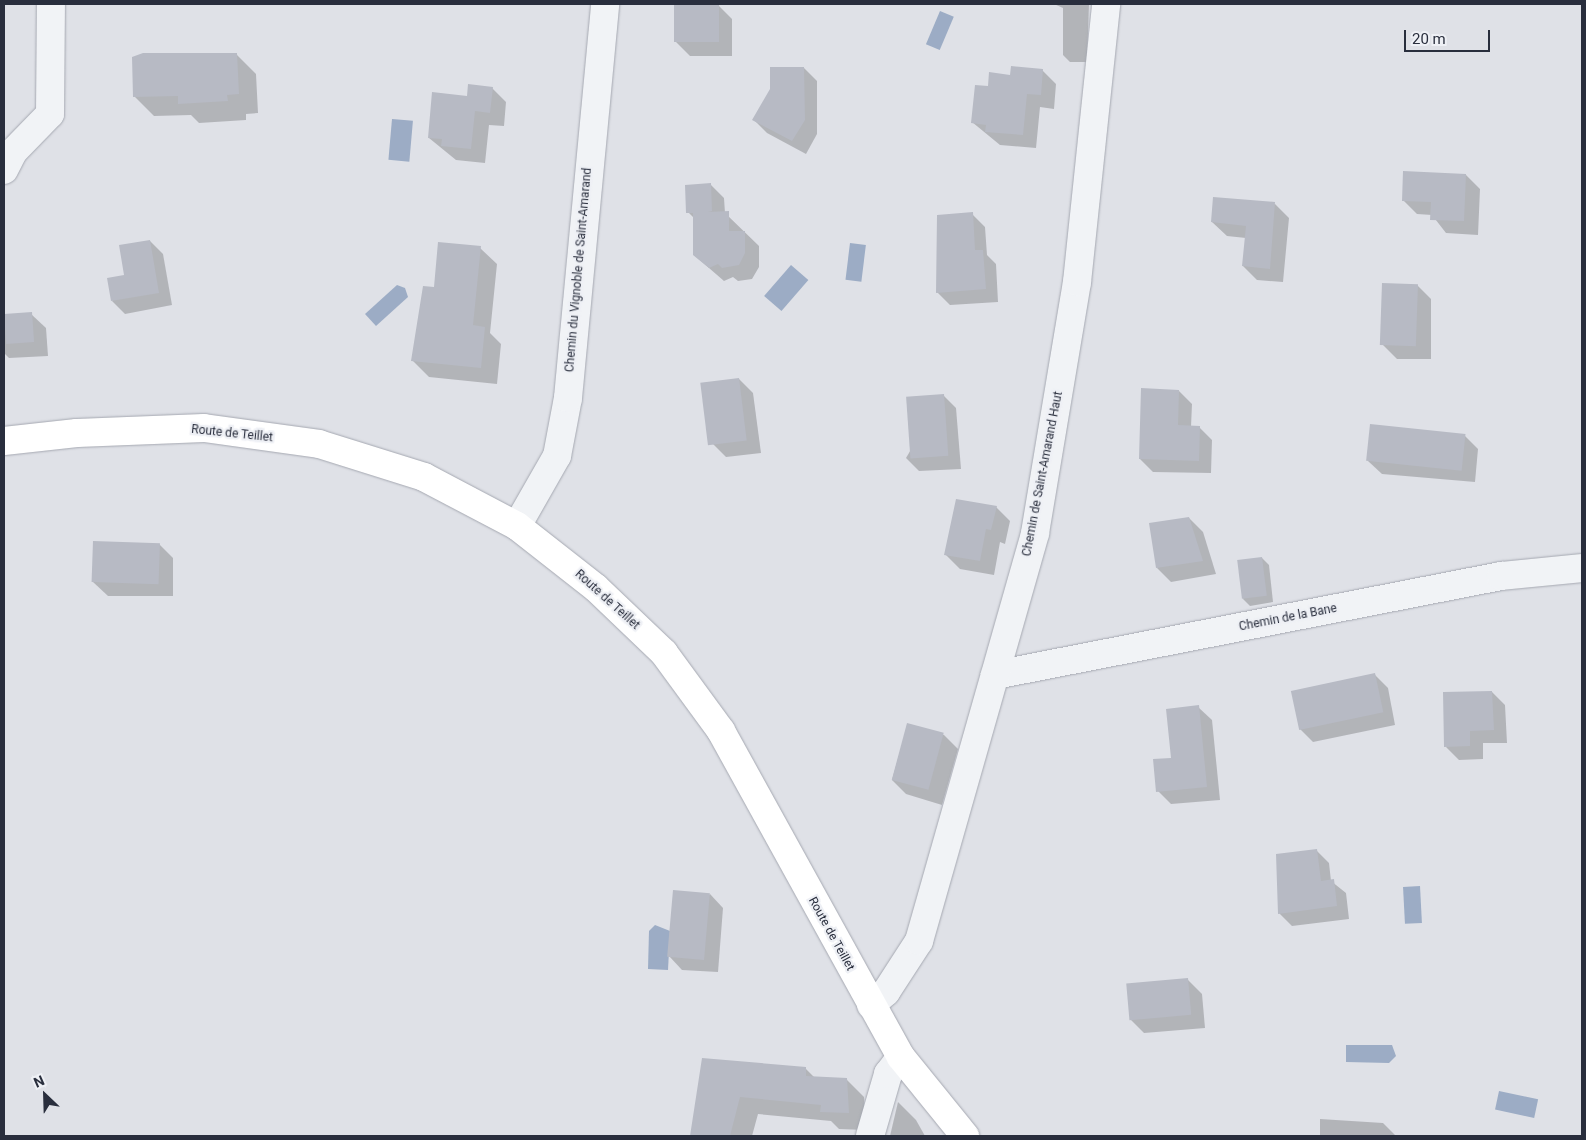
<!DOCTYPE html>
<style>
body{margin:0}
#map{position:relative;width:1586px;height:1140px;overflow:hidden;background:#dfe1e7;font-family:Roboto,sans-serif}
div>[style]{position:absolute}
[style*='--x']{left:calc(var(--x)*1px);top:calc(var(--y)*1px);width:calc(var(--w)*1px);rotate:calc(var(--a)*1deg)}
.water>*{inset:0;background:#9cacc5;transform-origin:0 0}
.shadow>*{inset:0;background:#0003}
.building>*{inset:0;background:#b7bac4;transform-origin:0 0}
.roads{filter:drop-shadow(0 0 1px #a5a8b1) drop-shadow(0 0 1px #a5a8b1)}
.minor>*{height:28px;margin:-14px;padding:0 14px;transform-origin:14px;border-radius:14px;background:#f1f3f6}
.secondary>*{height:28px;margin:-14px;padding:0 14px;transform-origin:14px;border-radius:14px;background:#fff}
span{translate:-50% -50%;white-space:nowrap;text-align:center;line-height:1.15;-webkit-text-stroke:4.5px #eef0f5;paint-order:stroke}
.street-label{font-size:12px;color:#292e3d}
.frame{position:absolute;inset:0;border:5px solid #292e3d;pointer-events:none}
.north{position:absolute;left:20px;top:1070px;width:50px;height:50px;-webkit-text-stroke:4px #eef0f5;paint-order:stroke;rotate:336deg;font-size:14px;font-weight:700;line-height:20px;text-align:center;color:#292e3d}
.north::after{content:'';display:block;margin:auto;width:18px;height:22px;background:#292e3d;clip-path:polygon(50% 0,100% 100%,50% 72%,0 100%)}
.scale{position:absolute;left:1404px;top:30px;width:86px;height:22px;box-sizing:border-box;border:2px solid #292e3d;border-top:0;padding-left:6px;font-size:15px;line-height:18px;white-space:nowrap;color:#292e3d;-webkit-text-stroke:4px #eef0f5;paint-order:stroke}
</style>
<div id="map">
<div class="water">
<div style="left:940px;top:11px;width:15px;height:36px;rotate:23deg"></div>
<div style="left:392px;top:119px;width:21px;height:41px;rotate:5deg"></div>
<div style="left:850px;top:243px;width:16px;height:37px;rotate:7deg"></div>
<div style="left:791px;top:265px;width:23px;height:41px;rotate:41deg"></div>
<div style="clip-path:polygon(397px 285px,405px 288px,408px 297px,376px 326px,365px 314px)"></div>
<div style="left:1420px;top:886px;width:37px;height:17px;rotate:87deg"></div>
<div style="clip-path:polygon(655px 925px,670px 931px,668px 970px,648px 969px,649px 931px)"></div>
<div style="clip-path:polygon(1346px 1045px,1392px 1045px,1396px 1056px,1389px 1063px,1346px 1062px)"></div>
<div style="left:1499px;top:1091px;width:40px;height:19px;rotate:12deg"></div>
</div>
<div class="shadow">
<div style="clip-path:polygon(1054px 4px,1089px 4px,1087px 62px,1070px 62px,1063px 55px,1063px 8px)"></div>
<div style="clip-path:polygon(718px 5px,732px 19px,732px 56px,690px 56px,676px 42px)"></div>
<div style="clip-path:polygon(236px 54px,256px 74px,258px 113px,246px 114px,246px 120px,199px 123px,191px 115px,154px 116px,134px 96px)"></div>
<div style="clip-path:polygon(804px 68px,817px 81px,817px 134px,806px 154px,767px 133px,754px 120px)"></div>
<div style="clip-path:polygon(1042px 70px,1056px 84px,1054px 109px,1040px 107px,1036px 148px,1000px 145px,972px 122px,989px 87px,1011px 76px)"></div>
<div style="clip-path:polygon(492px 88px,506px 102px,504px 126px,489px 125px,485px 163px,456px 160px,429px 138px,468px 97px)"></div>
<div style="clip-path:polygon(1466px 175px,1480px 189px,1478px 235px,1446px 233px,1432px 215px,1417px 214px,1403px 200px)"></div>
<div style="clip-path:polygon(710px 184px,724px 198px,725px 213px,759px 246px,759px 267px,752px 279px,738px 281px,733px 277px,724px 281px,694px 255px,695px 219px,688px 212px)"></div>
<div style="clip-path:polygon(1275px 204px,1289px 218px,1283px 282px,1257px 280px,1243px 266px,1246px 238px,1227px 236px,1212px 222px)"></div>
<div style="clip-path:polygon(972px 214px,985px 227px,987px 255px,996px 264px,998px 302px,950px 305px,937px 292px)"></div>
<div style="clip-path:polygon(150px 241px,163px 254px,172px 305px,125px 314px,112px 301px)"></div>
<div style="clip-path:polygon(480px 248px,497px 264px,490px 333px,501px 344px,497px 384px,429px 377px,413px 361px,435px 288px)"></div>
<div style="clip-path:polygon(1417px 285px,1431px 299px,1431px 359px,1397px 359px,1383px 345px)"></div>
<div style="clip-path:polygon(31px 314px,46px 328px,48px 356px,9px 358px,4px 353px,4px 316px)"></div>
<div style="clip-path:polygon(739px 379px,753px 393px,761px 453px,726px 457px,712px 443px)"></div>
<div style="clip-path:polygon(1179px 391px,1192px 404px,1191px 427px,1199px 427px,1212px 440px,1211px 473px,1153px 472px,1140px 459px)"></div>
<div style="clip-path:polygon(943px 395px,956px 408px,961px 469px,919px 471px,906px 458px)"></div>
<div style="clip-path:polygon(1464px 435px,1478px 449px,1475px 482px,1382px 474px,1368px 461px)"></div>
<div style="clip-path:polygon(996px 507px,1010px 521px,1005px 544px,1000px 542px,994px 575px,960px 569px,946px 555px)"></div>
<div style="clip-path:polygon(1189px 518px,1203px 532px,1216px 574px,1171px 582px,1157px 568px)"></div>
<div style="clip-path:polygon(159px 544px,173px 558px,173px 596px,108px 596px,93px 582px)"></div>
<div style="clip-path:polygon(1262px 558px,1269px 565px,1273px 602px,1250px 606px,1243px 599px)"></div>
<div style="clip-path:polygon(1375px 675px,1388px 688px,1395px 725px,1313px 742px,1300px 729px)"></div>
<div style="clip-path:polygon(1492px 692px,1505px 705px,1507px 743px,1483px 743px,1483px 759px,1459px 760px,1446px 747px)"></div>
<div style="clip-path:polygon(1198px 707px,1212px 720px,1220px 800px,1171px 804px,1158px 791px)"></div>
<div style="clip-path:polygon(908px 724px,944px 735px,958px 749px,942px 805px,906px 794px,892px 780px)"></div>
<div style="clip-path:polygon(1316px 850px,1329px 863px,1331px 881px,1346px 893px,1349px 919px,1292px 926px,1279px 913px)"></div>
<div style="clip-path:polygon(710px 894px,723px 908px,718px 972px,682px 970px,669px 956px)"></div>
<div style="clip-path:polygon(1188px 980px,1202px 994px,1205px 1028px,1144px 1033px,1130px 1019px)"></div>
<div style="clip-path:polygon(806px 1069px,815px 1078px,846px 1079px,864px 1097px,866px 1130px,839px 1129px,831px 1121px,758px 1114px,752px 1136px,691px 1136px,698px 1111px)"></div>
<div style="clip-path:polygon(898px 1102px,916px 1120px,925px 1136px,890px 1136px)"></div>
<div style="clip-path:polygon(1320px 1119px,1383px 1123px,1396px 1136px,1320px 1136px)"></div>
</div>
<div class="building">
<div style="left:719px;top:4px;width:38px;height:45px;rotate:90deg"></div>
<div style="clip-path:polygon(143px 53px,237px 53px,239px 94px,227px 95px,228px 101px,178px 104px,178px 96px,133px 97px,132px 57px)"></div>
<div style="clip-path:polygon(1011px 66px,1043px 69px,1041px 95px,1027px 94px,1023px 135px,985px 132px,986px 125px,971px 123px,975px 85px,988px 86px,989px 72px,1010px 75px)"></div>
<div style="clip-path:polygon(770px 67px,804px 67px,805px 120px,792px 141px,752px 120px,770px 89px)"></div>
<div style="clip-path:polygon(468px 84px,493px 87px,490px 113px,475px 111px,471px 149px,441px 146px,442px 139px,428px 138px,432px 92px,467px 96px)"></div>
<div style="clip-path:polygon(1403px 171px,1466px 174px,1464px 221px,1430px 220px,1431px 202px,1402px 201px)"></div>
<div style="clip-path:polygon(711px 183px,712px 211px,708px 212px,729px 211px,729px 231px,745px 231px,745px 253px,739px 265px,722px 268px,718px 264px,709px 268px,693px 255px,693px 213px,686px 213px,685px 185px)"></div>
<div style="clip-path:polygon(1213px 197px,1275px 202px,1270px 269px,1242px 266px,1246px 226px,1211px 222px)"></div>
<div style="clip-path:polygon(973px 212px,975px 250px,983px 250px,986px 289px,936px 293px,937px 215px)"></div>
<div style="clip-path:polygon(150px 240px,159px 293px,111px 301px,107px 278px,124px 275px,119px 245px)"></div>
<div style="clip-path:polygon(438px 242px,481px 246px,473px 325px,485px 327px,481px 368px,411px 361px,423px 286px,434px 287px)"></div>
<div style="left:1382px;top:283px;width:36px;height:62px;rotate:2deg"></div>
<div style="left:32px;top:312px;width:30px;height:28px;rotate:86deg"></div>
<div style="left:739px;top:378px;width:63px;height:39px;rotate:83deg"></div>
<div style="clip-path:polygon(1141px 388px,1179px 390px,1178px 425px,1200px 426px,1199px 461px,1139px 459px)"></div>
<div style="left:944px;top:394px;width:62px;height:38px;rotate:86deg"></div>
<div style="left:1370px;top:424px;width:96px;height:37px;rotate:6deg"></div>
<div style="clip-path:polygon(956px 499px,997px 506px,991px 530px,986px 529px,980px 561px,944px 555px)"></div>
<div style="clip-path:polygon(1189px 517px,1203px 561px,1156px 568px,1149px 523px)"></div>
<div style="left:93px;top:541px;width:67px;height:41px;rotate:2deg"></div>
<div style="left:1262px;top:557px;width:39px;height:25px;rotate:83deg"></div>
<div style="left:1375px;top:673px;width:40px;height:86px;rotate:78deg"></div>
<div style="clip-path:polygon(1492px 691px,1494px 730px,1470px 731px,1470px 746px,1444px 747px,1443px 692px)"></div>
<div style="clip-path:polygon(1199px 705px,1207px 787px,1156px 792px,1153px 759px,1171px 758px,1166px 709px)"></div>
<div style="left:907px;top:723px;width:38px;height:59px;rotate:15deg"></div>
<div style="clip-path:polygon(1317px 849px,1321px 881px,1334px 879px,1337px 906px,1278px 914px,1276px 854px)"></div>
<div style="left:673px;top:890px;width:37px;height:67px;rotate:5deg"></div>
<div style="left:1188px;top:978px;width:37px;height:62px;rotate:85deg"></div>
<div style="clip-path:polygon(702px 1058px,806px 1067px,806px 1076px,847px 1078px,849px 1113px,820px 1112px,821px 1105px,740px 1097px,730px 1136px,690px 1136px)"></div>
</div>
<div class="roads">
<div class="minor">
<div style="--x:4;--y:170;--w:20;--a:-63"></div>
<div style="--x:13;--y:152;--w:53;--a:-45.8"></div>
<div style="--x:50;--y:114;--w:110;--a:-89.5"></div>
<div style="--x:517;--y:526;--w:81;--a:-60.3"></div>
<div style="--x:557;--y:456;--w:59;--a:-79.3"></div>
<div style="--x:568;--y:398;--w:396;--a:-84.6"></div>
<div style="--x:995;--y:675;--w:516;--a:-11.07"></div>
<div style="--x:1501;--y:576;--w:81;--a:-5.6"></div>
<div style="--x:871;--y:1005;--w:20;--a:-41"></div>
<div style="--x:886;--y:992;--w:61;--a:-57.1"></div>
<div style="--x:919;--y:941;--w:424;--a:-74.1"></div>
<div style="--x:1035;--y:533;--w:254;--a:-80.5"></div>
<div style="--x:1077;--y:282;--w:280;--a:-84"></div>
<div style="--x:870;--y:1136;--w:65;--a:-73.8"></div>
<div style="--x:888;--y:1074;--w:21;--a:-53"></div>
</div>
<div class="secondary">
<div style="--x:4;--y:441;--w:73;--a:-6.3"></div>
<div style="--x:77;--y:433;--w:127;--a:-2.3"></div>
<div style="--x:204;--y:428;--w:116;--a:7.9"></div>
<div style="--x:319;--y:444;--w:110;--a:17.4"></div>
<div style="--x:424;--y:477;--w:105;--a:27.8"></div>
<div style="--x:517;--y:526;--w:100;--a:38.1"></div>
<div style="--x:596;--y:588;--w:94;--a:43.7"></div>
<div style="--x:664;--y:653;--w:97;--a:53.8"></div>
<div style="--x:721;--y:731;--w:372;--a:61.1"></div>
<div style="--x:901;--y:1057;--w:102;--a:51"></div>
</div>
</div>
<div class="street-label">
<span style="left:579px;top:270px;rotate:-85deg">Chemin du Vignoble de Saint-Amarand</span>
<span style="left:232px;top:434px;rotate:6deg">Route de Teillet</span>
<span style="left:1043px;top:474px;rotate:-79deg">Chemin de Saint-Amarand Haut</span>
<span style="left:607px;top:600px;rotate:42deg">Route de Teillet</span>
<span style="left:1288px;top:618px;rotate:-11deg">Chemin de la Bane</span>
<span style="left:831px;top:934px;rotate:61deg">Route de Teillet</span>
</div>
<div class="frame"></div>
<div class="north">N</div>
<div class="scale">20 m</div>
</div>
